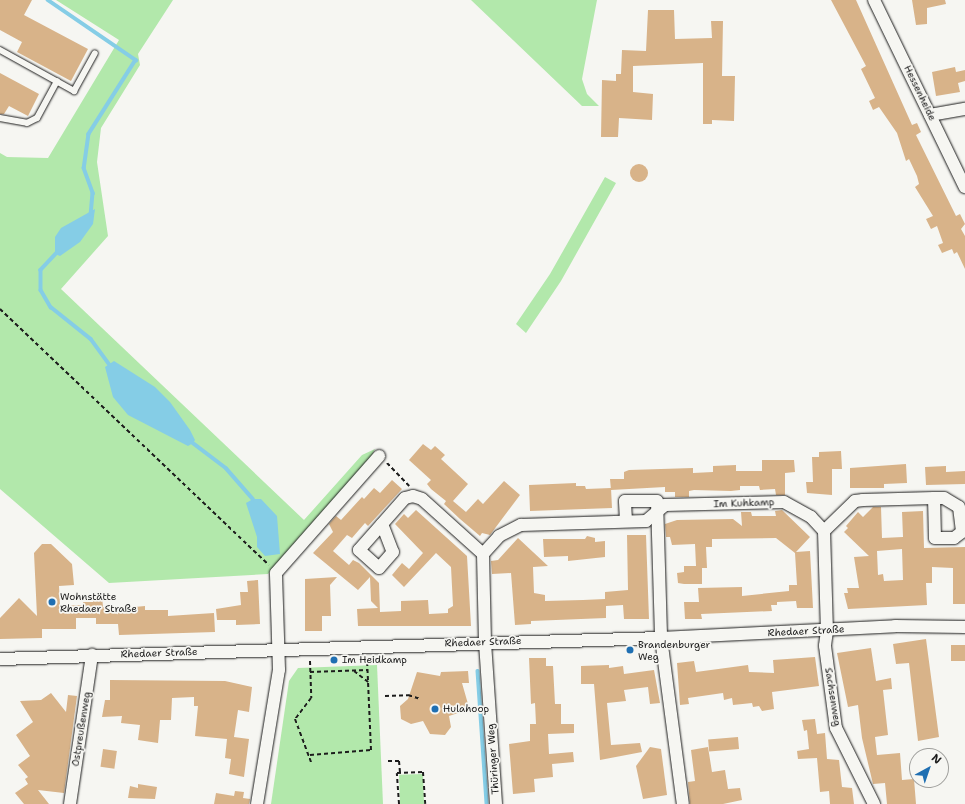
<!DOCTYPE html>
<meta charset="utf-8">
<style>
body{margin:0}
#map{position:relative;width:965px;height:804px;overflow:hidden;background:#f6f6f2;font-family:"Shantell Sans",sans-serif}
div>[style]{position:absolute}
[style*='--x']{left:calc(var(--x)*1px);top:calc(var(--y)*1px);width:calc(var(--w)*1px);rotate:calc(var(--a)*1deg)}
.green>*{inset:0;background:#b2e8ab;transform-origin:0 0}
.water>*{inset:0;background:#85cde6}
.stream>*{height:3.5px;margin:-1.75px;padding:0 1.75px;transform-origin:1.75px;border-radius:1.75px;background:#85cde6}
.building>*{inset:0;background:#d8b389;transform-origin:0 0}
.round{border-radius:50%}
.path>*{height:2px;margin-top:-1px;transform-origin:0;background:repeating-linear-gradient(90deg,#1c1c1c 0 4px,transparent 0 7px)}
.roads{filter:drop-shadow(0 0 1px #1c1c1c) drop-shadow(0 0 1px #1c1c1c)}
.service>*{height:6px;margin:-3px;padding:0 3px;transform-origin:3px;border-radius:3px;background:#f6f6f2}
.minor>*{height:12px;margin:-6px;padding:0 6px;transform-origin:6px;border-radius:6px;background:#f6f6f2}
.dots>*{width:11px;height:11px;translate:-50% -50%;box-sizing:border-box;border:2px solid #f6f6f2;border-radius:50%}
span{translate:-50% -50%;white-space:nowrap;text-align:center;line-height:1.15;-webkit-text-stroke:3.5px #f6f6f2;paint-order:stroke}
.street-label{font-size:10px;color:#1c1c1c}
.poi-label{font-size:10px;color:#1c1c1c}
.left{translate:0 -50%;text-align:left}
.north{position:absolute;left:909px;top:748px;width:40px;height:40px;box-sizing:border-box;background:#f6f6f2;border:1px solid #9f9f9c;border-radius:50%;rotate:40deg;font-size:11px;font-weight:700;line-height:16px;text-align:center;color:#1c1c1c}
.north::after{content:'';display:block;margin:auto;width:14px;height:18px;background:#1f6fb2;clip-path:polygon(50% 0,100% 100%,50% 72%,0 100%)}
</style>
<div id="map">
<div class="green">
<div style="clip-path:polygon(56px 0,173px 0,138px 54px,140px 65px,101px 128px,97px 162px,108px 236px,61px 289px,304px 520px,362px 455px,375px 449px,369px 461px,268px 574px,109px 583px,0 489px,0 153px,7px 157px,48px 158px,119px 40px)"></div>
<div style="clip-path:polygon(471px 0,597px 0,582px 79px,587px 94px,599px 106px,582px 106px)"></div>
<div style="clip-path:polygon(605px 177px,616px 183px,561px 281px,526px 333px,516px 324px,550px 274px)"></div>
<div style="clip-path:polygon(377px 665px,383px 804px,271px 804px,289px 681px,298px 668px)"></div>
<div style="left:423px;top:774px;width:30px;height:24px;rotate:88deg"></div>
</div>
<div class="water">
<div style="clip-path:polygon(95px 209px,93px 224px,80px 242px,60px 256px,55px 254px,55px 237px,61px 228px)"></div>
<div style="clip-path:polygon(114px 361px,155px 387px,170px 402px,190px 430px,195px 440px,193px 443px,188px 446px,128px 415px,113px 397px,105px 367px)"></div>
<div style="clip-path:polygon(253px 499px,261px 499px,277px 516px,280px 554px,265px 556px,257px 547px,257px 537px,246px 503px)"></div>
</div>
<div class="stream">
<div style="--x:48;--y:0;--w:107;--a:34.3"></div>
<div style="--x:136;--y:60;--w:88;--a:122.4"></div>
<div style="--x:89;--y:134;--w:34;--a:98"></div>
<div style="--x:84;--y:168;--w:27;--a:70"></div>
<div style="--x:93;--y:193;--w:21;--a:95"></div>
<div style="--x:58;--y:252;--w:25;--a:133"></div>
<div style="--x:41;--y:270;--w:20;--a:90"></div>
<div style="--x:41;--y:290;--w:20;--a:60"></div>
<div style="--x:51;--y:307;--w:51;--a:38.7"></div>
<div style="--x:91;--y:339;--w:32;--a:54"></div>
<div style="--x:189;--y:440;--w:46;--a:37.1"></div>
<div style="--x:226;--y:468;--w:41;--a:48.9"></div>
<div style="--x:478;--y:671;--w:133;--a:86.1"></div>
</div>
<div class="building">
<div style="clip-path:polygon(0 0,32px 0,24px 15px,88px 49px,71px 81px,17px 52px,22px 42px,0 30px)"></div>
<div style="clip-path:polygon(831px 0,856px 0,912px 125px,917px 123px,921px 132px,916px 135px,956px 216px,960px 214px,965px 224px,961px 229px,965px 236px,965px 269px,957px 252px,954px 254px,952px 249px,942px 253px,938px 245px,943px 243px,937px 226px,931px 229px,926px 219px,933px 216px,915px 187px,919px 184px,917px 176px,909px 159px,906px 161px,897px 133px,879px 107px,873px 110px,869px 101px,875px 98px,861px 69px,866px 66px)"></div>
<div style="clip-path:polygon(912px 0,945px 0,946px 4px,927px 8px,927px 24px,916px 25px)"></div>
<div style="clip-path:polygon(648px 10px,674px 10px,675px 39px,712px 38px,711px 21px,723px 21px,722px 76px,735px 76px,734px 121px,712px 120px,712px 124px,703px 124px,703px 63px,633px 66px,633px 92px,653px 94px,652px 120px,619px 118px,618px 137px,601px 137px,602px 80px,616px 81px,616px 74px,621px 74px,622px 50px,646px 51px)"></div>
<div style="clip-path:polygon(955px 67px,956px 72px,965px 70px,965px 81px,958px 83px,960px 92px,936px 96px,932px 72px)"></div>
<div style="clip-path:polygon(0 73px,39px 94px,28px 116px,9px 106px,4px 114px,0 114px)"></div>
<div class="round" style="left:630px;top:164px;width:18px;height:18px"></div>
<div style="clip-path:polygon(423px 444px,431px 450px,435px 446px,445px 455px,441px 459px,468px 484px,453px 501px,466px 512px,478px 499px,483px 504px,504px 481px,520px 495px,490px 535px,482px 533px,480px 536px,460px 519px,444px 504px,446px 501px,431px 489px,427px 484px,431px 480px,409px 460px)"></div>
<div style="clip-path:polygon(841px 451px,842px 469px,832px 469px,832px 495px,807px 493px,806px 482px,813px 482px,812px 457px,819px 457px,819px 452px)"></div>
<div style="clip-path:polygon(762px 460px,794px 460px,795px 472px,785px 473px,785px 495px,776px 495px,775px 489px,760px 490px,759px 486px,740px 486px,740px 490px,731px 491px,694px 490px,689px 491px,689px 497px,675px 497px,675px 492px,665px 492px,665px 487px,611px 490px,610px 479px,624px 479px,624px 472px,629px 470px,693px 468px,693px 473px,713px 472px,713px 466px,736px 465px,736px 471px,762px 471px)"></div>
<div style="clip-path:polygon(906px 464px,907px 483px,884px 484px,884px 488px,850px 488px,850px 468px)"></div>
<div style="clip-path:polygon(946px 466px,946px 472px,965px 471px,965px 484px,926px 485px,925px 467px)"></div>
<div style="clip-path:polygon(392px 480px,402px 489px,368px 526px,365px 523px,352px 538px,347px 535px,333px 551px,349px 565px,353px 560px,359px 563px,379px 583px,380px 612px,401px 611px,401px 601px,428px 600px,429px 614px,448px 613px,448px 609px,453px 606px,451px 567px,436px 553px,404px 587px,392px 575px,402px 563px,409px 569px,423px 553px,395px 524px,404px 514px,408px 518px,416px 510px,467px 556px,471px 626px,358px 626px,357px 609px,378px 608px,371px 601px,370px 577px,358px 590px,313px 553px,333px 532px,329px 524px,336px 516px,341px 520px,362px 497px,364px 499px,374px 488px,380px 493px)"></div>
<div style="clip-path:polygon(576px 483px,576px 486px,585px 486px,586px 489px,611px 488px,612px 508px,530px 511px,529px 485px)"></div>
<div style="clip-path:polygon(evenodd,873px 507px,881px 507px,882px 538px,903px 537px,902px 512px,923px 511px,924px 548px,965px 547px,965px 604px,953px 604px,953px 568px,932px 567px,932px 583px,926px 583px,927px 605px,848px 609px,844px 593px,848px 593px,847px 588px,859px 588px,854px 557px,869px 556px,844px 532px,848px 528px,846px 526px,858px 512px,863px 517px,873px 507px,902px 549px,903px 580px,884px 581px,883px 574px,878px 575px,877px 551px,902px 549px)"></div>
<div style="clip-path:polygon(782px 510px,810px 537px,796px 552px,810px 551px,813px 608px,797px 608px,796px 601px,777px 602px,777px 605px,771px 605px,772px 611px,701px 614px,702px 619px,685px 619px,684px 602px,699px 602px,698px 588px,742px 587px,742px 596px,789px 591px,789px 585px,797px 585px,795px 553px,776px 538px,712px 539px,712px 547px,706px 547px,707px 568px,702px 568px,702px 584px,684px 584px,678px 583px,677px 573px,684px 572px,684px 566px,696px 566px,695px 544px,672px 545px,670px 537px,666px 537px,665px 524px,677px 520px,733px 519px,742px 526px,741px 512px,751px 512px,752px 516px,776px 516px,775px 511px)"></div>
<div style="clip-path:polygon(627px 535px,646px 535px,649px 619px,624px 619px,623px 605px,606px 606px,606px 618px,531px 621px,531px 624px,515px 625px,511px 573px,492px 574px,491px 561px,498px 560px,518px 538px,548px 566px,533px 567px,534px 593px,545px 595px,545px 601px,583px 600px,605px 599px,605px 592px,628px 590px)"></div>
<div style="clip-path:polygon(587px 536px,595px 538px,595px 542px,605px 541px,605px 557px,568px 561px,568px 556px,544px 557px,543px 539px,585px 539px)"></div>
<div style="clip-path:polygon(42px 544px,51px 544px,72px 564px,74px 585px,59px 586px,60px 606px,83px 605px,83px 602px,93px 602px,93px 596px,102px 596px,103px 607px,114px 609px,145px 606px,145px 610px,168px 610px,168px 616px,214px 613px,215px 632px,119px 635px,118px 624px,96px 624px,96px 618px,76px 618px,76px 629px,42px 629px,42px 638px,0 639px,0 618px,19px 598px,37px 616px,34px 553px)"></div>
<div style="clip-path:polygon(337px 577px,330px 585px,331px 616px,322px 616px,322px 631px,305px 631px,305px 579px)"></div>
<div style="clip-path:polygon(258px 580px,260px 624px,236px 625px,236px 620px,217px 620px,216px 609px,241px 605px,240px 592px,248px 592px,247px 581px)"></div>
<div style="clip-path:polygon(926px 639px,939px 737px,918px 741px,909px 663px,896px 664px,893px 644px)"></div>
<div style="left:951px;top:645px;width:14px;height:16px"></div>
<div style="clip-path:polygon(871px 648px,876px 681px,891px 678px,892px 689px,883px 690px,888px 735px,875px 737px,877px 755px,900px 753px,902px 780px,914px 779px,916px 804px,887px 804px,885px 783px,873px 784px,862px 738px,858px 705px,848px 707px,837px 653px)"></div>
<div style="clip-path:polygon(815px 657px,819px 686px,772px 692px,774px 709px,762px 711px,759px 706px,753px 707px,752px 703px,733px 705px,732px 698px,724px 700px,723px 693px,688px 698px,689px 704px,680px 705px,677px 663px,694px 661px,696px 672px,748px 665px,749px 672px,774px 673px,773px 660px)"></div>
<div style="clip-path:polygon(529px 658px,546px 658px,546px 666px,553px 666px,555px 704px,561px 704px,561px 724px,574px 724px,574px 733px,548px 734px,549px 754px,573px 752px,574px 762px,552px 764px,553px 777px,534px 779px,535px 792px,513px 794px,509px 744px,530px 741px,530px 724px,536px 724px,535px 703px,531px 704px)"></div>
<div style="clip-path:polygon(609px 665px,609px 668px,623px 666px,624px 674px,654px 670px,660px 703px,650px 704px,648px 687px,624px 690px,626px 701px,607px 703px,611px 745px,640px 743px,642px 752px,600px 760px,594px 684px,581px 684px,581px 666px)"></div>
<div style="clip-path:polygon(468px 671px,469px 683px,462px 683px,468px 704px,461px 712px,449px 716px,451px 727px,445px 735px,430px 734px,423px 721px,411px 724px,401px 719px,400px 706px,408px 699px,417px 672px,440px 676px,441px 672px)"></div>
<div style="clip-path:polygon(110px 680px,225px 681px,252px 687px,249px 712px,238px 710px,234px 737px,249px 739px,244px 777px,229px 774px,231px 759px,225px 758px,227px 739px,195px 736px,198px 706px,194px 706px,194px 697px,172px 698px,171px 720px,160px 720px,158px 743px,138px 740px,140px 725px,121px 723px,122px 716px,102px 717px,105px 700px,110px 700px)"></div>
<div style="clip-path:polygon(51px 693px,66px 712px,68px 695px,77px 696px,64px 793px,38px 790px,49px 804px,24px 804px,15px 793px,28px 784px,25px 779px,28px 777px,18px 765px,30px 756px,16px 735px,33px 722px,20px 701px,41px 700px)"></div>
<div style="clip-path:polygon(815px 719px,817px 734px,825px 733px,827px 759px,839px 760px,842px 787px,852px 788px,854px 804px,830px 804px,829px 791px,820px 792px,817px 758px,798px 759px,797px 751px,809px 749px,807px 730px,804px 731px,802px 720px)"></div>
<div style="left:738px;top:737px;width:12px;height:30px;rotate:85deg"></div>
<div style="clip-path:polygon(650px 747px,661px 749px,667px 795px,643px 799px,636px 766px)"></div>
<div style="clip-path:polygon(708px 747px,712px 772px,725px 770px,728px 789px,740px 788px,742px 800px,723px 804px,690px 804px,688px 782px,695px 781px,691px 750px)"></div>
<div style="left:103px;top:749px;width:14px;height:18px;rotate:8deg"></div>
<div style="clip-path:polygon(138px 784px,157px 787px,155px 799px,128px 798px,130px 786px,138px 788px)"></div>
<div style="clip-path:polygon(235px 791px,244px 792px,243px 798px,250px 799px,249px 804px,214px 804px,216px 793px,234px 796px)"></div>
</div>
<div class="path">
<div style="--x:0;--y:309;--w:371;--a:43.6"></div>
<div style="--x:387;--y:463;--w:32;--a:46"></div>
<div style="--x:310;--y:661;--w:37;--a:88"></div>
<div style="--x:311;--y:698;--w:26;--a:127"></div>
<div style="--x:295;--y:719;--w:46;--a:69.6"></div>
<div style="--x:354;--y:671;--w:18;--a:38"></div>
<div style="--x:310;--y:672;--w:58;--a:-2"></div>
<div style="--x:385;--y:696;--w:23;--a:-2"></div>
<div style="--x:408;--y:695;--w:13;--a:18"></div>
<div style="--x:310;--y:755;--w:61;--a:-4.7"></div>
<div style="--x:371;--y:750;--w:92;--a:-92.5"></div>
<div style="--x:388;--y:761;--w:11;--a:0"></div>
<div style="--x:399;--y:761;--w:12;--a:85"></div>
<div style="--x:399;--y:804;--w:31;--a:-94"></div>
<div style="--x:397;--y:773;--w:26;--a:-2"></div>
<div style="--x:423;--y:772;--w:32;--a:86"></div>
</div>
<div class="roads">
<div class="service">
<div style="--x:0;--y:50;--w:85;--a:29"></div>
<div style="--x:74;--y:91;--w:43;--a:-61.1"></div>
<div style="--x:0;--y:118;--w:27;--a:10"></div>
<div style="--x:27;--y:123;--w:11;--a:-27"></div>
<div style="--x:37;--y:118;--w:42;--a:-61.6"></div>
</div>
<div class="minor">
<div style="--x:874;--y:0;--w:208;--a:64.1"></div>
<div style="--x:930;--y:115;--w:36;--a:-10"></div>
<div style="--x:626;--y:521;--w:20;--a:-93"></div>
<div style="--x:625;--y:501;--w:32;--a:0"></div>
<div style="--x:657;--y:501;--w:137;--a:88.3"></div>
<div style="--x:661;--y:638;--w:167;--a:82.5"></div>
<div style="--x:382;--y:524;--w:30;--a:69"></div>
<div style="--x:393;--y:552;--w:21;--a:131"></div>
<div style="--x:379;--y:568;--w:27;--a:-138"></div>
<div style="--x:359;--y:550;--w:69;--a:-48.5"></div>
<div style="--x:405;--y:498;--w:8;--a:-14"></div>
<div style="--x:413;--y:496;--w:9;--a:18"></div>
<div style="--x:422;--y:499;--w:82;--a:42"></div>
<div style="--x:824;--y:531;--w:43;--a:-44.1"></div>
<div style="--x:855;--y:501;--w:8;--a:-7"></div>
<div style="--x:863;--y:500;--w:71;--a:-1.6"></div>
<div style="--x:934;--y:498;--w:10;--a:0"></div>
<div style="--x:944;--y:498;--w:17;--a:31"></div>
<div style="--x:959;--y:507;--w:25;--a:83"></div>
<div style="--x:962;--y:532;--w:10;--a:143"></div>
<div style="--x:954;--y:538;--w:19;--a:180"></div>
<div style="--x:935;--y:538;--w:40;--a:-91.4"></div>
<div style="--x:0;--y:659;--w:661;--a:-1.82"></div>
<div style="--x:661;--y:638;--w:234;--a:-2.9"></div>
<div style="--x:895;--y:626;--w:70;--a:0.8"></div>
<div style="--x:70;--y:804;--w:151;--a:-81.6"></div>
<div style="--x:257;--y:804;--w:136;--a:-80.7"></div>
<div style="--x:279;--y:670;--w:97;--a:-91.8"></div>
<div style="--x:276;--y:573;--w:156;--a:-48.6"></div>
<div style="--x:496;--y:804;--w:162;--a:-93.9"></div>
<div style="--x:485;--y:642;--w:88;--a:-91.3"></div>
<div style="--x:483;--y:554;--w:24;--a:-48"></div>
<div style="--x:499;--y:536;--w:25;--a:-27"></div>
<div style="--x:521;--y:525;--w:125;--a:-1.8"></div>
<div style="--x:646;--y:521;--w:25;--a:-40"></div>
<div style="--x:665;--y:505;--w:119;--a:-1.4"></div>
<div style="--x:784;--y:502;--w:31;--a:29"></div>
<div style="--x:811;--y:517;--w:19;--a:47"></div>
<div style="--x:824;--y:531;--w:100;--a:88.3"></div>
<div style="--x:827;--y:631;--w:15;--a:98"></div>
<div style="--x:825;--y:646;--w:83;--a:82.4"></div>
<div style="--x:836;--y:728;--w:85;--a:63.4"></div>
</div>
</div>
<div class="dots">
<div style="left:52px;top:602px;background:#1f6fb2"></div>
<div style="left:630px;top:650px;background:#1f6fb2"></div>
<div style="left:334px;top:660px;background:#1f6fb2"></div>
<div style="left:435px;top:709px;background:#1f6fb2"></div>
</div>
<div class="street-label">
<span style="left:920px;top:93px;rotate:64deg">Hessenheide</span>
<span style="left:744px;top:503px;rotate:-2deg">Im Kuhkamp</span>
<span style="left:806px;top:631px;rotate:-3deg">Rhedaer Straße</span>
<span style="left:483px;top:642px;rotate:-2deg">Rhedaer Straße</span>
<span style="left:159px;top:653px;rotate:-2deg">Rhedaer Straße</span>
<span style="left:833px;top:697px;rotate:81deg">Sachsenweg</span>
<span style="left:81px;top:729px;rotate:-81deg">Ostpreußenweg</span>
<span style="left:493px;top:759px;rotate:-94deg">Thüringer Weg</span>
</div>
<div class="poi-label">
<span class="left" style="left:60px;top:602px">Wohnstätte<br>Rhedaer Straße</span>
<span class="left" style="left:638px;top:650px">Brandenburger<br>Weg</span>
<span class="left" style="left:342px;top:660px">Im Heidkamp</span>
<span class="left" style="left:443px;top:709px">Hulahoop</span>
</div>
<div class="north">N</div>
</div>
